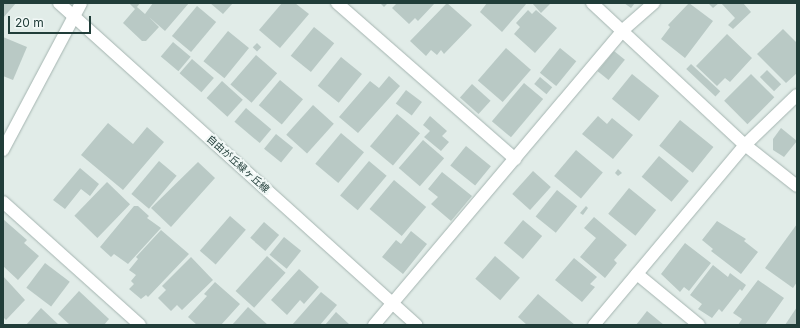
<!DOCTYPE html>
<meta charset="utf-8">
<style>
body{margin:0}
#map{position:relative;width:800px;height:328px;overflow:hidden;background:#e1ece8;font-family:Inter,"Noto Sans JP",sans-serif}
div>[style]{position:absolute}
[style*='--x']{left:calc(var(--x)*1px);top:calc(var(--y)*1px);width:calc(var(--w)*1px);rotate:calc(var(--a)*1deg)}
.building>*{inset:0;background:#b9c9c5;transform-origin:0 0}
.roads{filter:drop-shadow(0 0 1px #a4b4b0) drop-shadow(0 0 1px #a4b4b0)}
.minor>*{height:12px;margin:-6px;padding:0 6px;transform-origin:6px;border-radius:6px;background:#fff}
.tertiary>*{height:12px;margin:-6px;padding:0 6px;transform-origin:6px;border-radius:6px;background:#fff}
span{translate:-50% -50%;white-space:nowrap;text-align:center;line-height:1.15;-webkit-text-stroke:4px #f1f8f6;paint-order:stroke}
.street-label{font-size:10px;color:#213d39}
.frame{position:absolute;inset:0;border:4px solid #213d39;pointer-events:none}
.scale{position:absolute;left:8px;top:16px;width:83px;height:18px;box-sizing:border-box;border:2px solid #213d39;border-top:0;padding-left:5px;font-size:12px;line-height:14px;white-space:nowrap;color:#213d39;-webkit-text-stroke:3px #f1f8f6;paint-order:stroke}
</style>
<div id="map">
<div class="building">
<div style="clip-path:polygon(3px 3px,16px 3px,3px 18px)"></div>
<div style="clip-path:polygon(129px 3px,140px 3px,137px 7px,145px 14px,153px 3px,189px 3px,165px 31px,149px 17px,159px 27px,146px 41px,142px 41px,123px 23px,135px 9px)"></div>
<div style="clip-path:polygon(210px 3px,233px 3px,223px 14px)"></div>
<div style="clip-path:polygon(282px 3px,295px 3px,309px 14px,280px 48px,259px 30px)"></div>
<div style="clip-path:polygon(380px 3px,388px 3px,384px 7px)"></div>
<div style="clip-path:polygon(397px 3px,435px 3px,418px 21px,415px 18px,409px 24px,392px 8px)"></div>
<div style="clip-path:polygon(447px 3px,472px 25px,444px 54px,441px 50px,437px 55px,431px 50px,426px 56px,410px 41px)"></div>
<div style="clip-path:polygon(487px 3px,527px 3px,502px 32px,480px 12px)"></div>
<div style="clip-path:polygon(532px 3px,551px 3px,541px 13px)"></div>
<div style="clip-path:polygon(624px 3px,635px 3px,631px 8px)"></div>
<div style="clip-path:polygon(689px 3px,713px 21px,685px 58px,661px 39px,670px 27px,668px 25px)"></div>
<div style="clip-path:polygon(708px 3px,719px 3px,713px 8px)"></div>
<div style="clip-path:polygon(721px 3px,743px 3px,751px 12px,733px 29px,728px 25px,735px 18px)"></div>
<div style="left:197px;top:6px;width:25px;height:39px;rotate:40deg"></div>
<div style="clip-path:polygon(528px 10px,532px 14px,536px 10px,557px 28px,535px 53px,514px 34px,520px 27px,516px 23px)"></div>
<div style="left:314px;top:27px;width:26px;height:37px;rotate:39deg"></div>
<div style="clip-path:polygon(783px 29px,797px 43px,797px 73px,786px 83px,757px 54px)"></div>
<div style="left:228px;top:31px;width:27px;height:39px;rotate:39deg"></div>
<div style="clip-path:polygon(727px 34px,752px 58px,730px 82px,725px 78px,717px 86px,696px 66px)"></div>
<div style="clip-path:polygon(3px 37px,27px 47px,13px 80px,3px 76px)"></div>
<div style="left:173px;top:42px;width:23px;height:19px;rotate:40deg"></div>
<div style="left:257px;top:43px;width:6px;height:6px;rotate:45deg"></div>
<div style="left:506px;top:48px;width:33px;height:43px;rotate:41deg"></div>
<div style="left:560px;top:48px;width:21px;height:32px;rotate:39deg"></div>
<div style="left:614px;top:51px;width:14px;height:26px;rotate:39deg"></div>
<div style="left:256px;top:55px;width:28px;height:39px;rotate:41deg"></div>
<div style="left:341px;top:57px;width:27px;height:37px;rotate:39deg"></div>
<div style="left:192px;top:59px;width:29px;height:19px;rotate:41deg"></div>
<div style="left:691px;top:64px;width:40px;height:7px;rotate:43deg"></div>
<div style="left:767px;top:70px;width:20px;height:10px;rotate:45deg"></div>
<div style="left:632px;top:74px;width:35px;height:32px;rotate:39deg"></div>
<div style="left:751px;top:74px;width:33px;height:38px;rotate:45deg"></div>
<div style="clip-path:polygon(389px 76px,400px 86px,358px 133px,339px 117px,370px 81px,379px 88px)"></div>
<div style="left:540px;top:77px;width:16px;height:9px;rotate:40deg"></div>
<div style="left:280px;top:80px;width:30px;height:33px;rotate:40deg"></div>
<div style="left:222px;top:81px;width:28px;height:23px;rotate:42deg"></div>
<div style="left:524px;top:83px;width:25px;height:50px;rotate:40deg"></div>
<div style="left:472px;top:84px;width:25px;height:18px;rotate:42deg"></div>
<div style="left:406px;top:90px;width:20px;height:17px;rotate:37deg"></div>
<div style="left:313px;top:105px;width:28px;height:40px;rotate:42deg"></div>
<div style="left:246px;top:108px;width:33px;height:18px;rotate:40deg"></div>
<div style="left:397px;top:114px;width:30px;height:42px;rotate:40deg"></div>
<div style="clip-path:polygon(430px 116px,447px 131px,442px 136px,449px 142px,441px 151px,424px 137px,430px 131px,423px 125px)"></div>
<div style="clip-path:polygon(598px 116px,607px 124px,612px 118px,633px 135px,613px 159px,582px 134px)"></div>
<div style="left:680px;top:120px;width:43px;height:33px;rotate:39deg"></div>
<div style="clip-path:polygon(108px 123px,133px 144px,147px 127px,164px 142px,123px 190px,81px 155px)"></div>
<div style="clip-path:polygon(781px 128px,797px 141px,784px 157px,773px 150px,773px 139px)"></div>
<div style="left:341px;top:133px;width:30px;height:40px;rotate:40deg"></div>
<div style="left:276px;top:134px;width:22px;height:19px;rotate:39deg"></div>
<div style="left:423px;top:140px;width:28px;height:37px;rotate:41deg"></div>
<div style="left:466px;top:146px;width:32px;height:25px;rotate:39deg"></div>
<div style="left:576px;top:150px;width:35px;height:34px;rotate:40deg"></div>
<div style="left:659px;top:156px;width:39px;height:27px;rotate:40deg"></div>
<div style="left:159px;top:161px;width:23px;height:43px;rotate:40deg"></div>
<div style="left:369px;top:161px;width:23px;height:45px;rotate:40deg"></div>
<div style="clip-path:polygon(198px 162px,215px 178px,171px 227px,151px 208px)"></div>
<div style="clip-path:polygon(80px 168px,99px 184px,90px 196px,81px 189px,65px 209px,53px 200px)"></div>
<div style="clip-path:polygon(618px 169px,622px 173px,618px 176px,615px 173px)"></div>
<div style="left:533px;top:171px;width:24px;height:31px;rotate:42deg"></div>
<div style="clip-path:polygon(442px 172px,472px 196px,451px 221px,431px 204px,438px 197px,428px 189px)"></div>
<div style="left:394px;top:180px;width:42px;height:38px;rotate:40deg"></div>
<div style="left:107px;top:182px;width:32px;height:47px;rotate:44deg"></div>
<div style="left:629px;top:188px;width:35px;height:33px;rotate:39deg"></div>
<div style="left:557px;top:190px;width:26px;height:34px;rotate:39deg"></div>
<div style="clip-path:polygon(134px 206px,138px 206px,149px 216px,147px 218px,161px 228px,128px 264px,114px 254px,111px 257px,100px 247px)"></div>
<div style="clip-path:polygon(586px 206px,588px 208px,583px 215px,580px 213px)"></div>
<div style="left:230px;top:216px;width:21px;height:46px;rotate:41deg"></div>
<div style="clip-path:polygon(594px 217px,627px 245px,614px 260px,617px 263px,605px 278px,580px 257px,596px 238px,584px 228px)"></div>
<div style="clip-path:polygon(3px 219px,27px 240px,24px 243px,39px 256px,18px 280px,3px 266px)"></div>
<div style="left:523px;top:220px;width:25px;height:30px;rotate:40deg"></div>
<div style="clip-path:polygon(717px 221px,746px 239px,744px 241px,758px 252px,741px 274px,711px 251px,713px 249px,702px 240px)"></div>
<div style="left:264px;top:222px;width:20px;height:21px;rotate:41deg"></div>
<div style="clip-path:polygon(797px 224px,797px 282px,793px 288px,765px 268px)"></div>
<div style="clip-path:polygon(161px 230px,189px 254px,148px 297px,146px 295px,141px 299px,129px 289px,134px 284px,131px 281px,136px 275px,129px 270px,138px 259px,136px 257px)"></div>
<div style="clip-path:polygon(411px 231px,427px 244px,403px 274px,382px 257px,396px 240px,401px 244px)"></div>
<div style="left:284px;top:237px;width:22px;height:23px;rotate:39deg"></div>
<div style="clip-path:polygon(685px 243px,711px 263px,689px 291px,684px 287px,680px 292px,661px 274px)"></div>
<div style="left:267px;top:256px;width:25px;height:47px;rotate:42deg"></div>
<div style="left:495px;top:256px;width:33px;height:30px;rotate:41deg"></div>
<div style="clip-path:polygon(191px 257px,213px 280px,182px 310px,177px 305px,171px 311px,158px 298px,166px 290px,162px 286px)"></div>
<div style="clip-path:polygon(574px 258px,597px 277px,590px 284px,595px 287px,582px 302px,555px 280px)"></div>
<div style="left:45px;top:263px;width:31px;height:31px;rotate:37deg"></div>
<div style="clip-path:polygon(713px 265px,728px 277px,730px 273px,746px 285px,742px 291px,740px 289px,722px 312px,719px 309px,712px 318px,698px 309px,702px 304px,690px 295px)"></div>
<div style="clip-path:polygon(299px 269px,319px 287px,304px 304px,300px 300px,287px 315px,271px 300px)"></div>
<div style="clip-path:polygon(3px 276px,25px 300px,6px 320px,3px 317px)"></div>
<div style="clip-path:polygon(758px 280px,784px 298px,765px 325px,738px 325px,742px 319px,733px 313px)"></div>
<div style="clip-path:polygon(215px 282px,240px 304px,221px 325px,197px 325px,188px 317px,207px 296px,204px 294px)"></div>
<div style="clip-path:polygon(79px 291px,109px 319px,104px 325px,70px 325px,58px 314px)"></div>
<div style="clip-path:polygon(321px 292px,337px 305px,320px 325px,292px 325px)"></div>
<div style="clip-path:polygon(538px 294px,575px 325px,527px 325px,518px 317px)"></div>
<div style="clip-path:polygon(248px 307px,268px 325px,232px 325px)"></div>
<div style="clip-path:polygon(797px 307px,797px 325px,785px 325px)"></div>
<div style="clip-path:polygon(41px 308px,59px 325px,26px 325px)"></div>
<div style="clip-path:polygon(647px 311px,664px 325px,636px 325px)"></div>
<div style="clip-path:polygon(336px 312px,350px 325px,325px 325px)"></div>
</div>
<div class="roads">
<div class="minor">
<div style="--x:337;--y:3;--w:237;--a:41.2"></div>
<div style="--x:592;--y:3;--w:209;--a:42.9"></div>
<div style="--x:745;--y:145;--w:66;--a:38.3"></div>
<div style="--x:3;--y:150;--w:166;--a:-62"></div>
<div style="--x:3;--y:202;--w:184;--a:41.9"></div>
<div style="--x:637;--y:274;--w:80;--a:39.4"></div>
<div style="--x:374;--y:325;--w:386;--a:-49.8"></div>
<div style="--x:623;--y:30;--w:41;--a:-41.1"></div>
<div style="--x:594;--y:325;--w:235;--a:-50"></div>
<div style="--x:745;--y:145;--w:72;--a:-43.9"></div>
</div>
<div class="tertiary">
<div style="--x:59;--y:3;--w:481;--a:42"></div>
</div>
</div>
<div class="street-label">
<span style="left:238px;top:164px;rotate:42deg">自由が丘緑ヶ丘線</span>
</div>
<div class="frame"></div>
<div class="scale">20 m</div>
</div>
